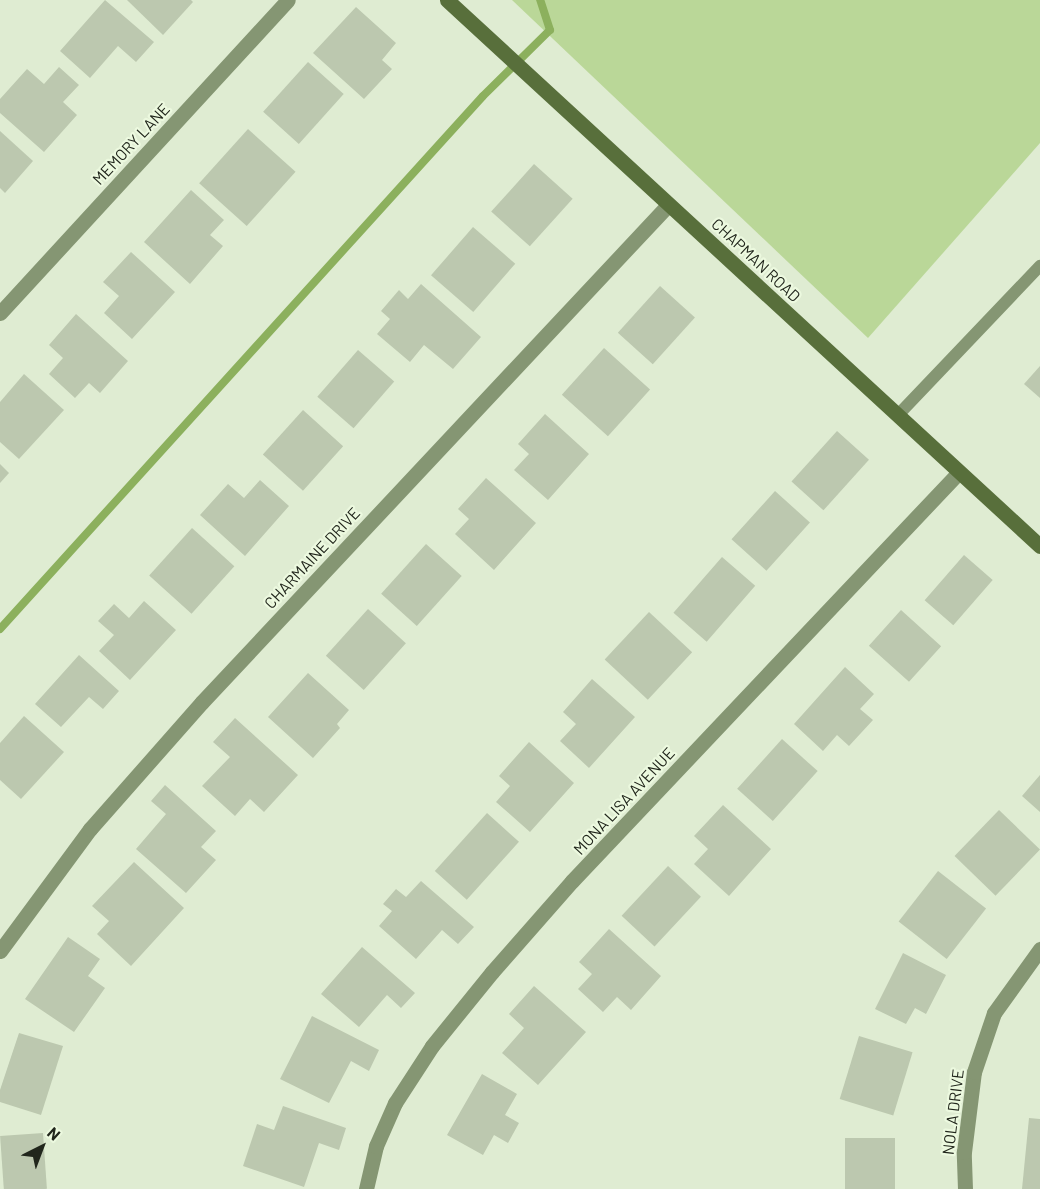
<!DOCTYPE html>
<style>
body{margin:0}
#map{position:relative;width:1040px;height:1189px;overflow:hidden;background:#dfecd2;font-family:Barlow,sans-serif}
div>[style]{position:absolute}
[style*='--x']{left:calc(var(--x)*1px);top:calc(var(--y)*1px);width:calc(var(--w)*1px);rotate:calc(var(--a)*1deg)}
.green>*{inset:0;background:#bad798}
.stream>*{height:8px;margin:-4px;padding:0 4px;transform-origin:4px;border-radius:4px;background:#8cb05d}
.building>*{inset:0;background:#bcc8af;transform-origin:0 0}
.lane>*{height:12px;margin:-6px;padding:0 6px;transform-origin:6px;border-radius:6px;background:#859673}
.street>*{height:15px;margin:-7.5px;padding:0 7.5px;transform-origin:7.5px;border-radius:7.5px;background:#859673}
.secondary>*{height:15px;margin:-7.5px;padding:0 7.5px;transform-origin:7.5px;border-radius:7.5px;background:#586f3b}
span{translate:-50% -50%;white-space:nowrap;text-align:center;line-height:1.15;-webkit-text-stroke:4.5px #ecf9df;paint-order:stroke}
.street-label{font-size:16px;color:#21261c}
.north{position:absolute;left:12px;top:1117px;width:60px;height:60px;-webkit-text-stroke:4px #ecf9df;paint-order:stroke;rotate:42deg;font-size:16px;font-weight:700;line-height:24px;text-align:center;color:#21261c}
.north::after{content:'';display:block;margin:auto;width:21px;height:27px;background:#21261c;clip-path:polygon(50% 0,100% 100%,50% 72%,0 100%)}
</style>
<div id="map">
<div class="green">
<div style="clip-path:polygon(512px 0,1040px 0,1040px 143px,868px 338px)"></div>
</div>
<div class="stream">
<div style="--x:0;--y:629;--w:719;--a:-47.82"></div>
<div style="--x:483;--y:96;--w:94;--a:-44.6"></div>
<div style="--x:550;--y:30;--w:32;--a:-108"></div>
</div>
<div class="building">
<div style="clip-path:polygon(105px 0,154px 42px,136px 62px,118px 46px,90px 78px,60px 51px)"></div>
<div style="clip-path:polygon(127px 0,191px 0,193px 2px,163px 35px)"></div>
<div style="clip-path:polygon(356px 7px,396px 43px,382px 60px,392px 69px,364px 99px,313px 53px)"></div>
<div style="left:308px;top:62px;width:48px;height:67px;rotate:42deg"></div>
<div style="clip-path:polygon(59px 67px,79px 85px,63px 102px,77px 115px,44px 152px,0 113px,0 99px,27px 69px,44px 84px)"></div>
<div style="left:248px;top:129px;width:64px;height:73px;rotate:42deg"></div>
<div style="clip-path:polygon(0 131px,33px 161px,5px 193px,0 188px)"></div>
<div style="left:534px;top:164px;width:52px;height:64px;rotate:42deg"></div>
<div style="clip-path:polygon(191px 190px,224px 220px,210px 235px,223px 246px,190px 284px,144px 242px)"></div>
<div style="left:473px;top:227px;width:56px;height:64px;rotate:41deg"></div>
<div style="clip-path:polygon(131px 252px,175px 292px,132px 339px,104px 313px,119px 296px,103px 282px)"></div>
<div style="clip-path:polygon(421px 284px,481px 337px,453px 369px,424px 345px,410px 362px,377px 334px,390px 319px,381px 311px,399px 290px,408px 299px)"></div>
<div style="left:660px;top:286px;width:47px;height:63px;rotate:42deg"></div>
<div style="clip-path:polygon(76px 314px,128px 361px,100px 393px,89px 383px,75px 398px,49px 374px,63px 358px,49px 345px)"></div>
<div style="left:604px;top:348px;width:62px;height:63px;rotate:42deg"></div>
<div style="left:358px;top:350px;width:48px;height:62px;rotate:41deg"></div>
<div style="clip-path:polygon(1040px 366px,1040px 398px,1024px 384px)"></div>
<div style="clip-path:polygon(24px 374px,64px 410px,19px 459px,0 442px,0 402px)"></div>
<div style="left:303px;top:410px;width:54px;height:60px;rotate:42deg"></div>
<div style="clip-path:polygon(545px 414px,589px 454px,548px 500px,514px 470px,529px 454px,518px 444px)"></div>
<div style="left:837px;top:431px;width:43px;height:68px;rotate:42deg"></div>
<div style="clip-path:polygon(0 464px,9px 473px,0 483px)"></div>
<div style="clip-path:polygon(486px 478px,536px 523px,494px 570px,455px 534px,469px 519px,458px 509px)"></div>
<div style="clip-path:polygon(260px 480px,289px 506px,245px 556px,200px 515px,228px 484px,244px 498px)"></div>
<div style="left:775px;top:491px;width:47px;height:65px;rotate:42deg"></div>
<div style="left:192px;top:528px;width:57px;height:64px;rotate:42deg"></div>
<div style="left:426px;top:544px;width:48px;height:67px;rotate:42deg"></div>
<div style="left:964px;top:555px;width:38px;height:60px;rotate:41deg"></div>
<div style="left:722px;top:557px;width:44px;height:74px;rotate:41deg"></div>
<div style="clip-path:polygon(144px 601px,176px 630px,130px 680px,99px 651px,114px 635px,98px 621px,114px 604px,129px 618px)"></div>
<div style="left:368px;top:609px;width:51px;height:63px;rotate:42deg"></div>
<div style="left:901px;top:610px;width:54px;height:48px;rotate:42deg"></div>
<div style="left:649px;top:612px;width:59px;height:65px;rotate:43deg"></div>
<div style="clip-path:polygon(79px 655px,119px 691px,103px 709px,89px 697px,61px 727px,35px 704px)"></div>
<div style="clip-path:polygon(845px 667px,874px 694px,860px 709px,873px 720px,849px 746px,837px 735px,823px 751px,794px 724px)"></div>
<div style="clip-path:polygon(308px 673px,349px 710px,337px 724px,340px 728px,313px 758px,268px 717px)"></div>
<div style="clip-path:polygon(592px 679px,635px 717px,589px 768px,560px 741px,576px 724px,563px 712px)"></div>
<div style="clip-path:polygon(24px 716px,64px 752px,21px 799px,0 780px,0 743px)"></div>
<div style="clip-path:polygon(235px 718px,298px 775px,264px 812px,250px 799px,235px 816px,202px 786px,230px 757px,213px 742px)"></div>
<div style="left:782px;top:739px;width:48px;height:67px;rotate:42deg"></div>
<div style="clip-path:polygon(529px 742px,574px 783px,530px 832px,496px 802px,510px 786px,499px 776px)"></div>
<div style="clip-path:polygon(1040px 775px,1040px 812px,1022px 796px)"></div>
<div style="clip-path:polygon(165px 785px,216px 831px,201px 847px,216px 860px,186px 893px,136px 849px,166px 814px,151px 801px)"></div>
<div style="clip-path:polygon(723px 805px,771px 849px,729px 896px,694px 864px,708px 849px,694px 836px)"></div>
<div style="left:999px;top:810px;width:57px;height:64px;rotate:44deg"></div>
<div style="left:487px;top:813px;width:43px;height:78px;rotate:42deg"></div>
<div style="clip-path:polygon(134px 862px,184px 908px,131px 966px,97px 934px,109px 921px,92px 906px)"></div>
<div style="left:668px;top:866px;width:45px;height:68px;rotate:43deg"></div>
<div style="left:938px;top:871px;width:61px;height:64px;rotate:38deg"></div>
<div style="clip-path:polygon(421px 881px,474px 927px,458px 944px,442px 930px,416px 959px,379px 926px,392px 911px,383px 904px,396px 889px,406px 897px)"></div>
<div style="clip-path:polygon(609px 929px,661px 976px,631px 1010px,617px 997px,603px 1012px,578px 989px,592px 974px,579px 962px)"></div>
<div style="clip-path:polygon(68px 937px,100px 959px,88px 976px,105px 988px,74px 1032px,25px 999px)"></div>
<div style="clip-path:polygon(362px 947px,415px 993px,401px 1008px,387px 995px,359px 1027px,321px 994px)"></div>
<div style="clip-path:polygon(903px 953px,946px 975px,926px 1014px,915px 1008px,906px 1024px,875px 1009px)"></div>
<div style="clip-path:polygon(534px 986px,586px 1032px,538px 1085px,502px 1053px,524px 1028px,509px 1014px)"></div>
<div style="clip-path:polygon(312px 1016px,379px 1050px,369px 1071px,351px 1061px,329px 1103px,280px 1079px)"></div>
<div style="clip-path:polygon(19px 1033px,63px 1046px,41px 1115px,0 1102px,0 1090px)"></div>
<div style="left:859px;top:1036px;width:56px;height:66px;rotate:17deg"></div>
<div style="clip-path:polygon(482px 1074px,517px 1094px,505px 1115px,519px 1123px,508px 1143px,494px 1135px,483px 1155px,447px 1135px)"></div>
<div style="clip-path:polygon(283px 1106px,346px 1128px,339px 1150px,319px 1143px,304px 1187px,243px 1166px,257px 1124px,274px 1130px)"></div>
<div style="clip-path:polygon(1029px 1118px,1040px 1119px,1040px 1189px,1022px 1189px)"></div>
<div style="left:43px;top:1133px;width:56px;height:43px;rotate:86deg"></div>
<div style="left:845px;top:1138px;width:50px;height:51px"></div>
</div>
<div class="lane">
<div style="--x:898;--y:415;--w:206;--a:-46.4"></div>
</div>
<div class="street">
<div style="--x:0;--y:313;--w:425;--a:-47.4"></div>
<div style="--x:0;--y:951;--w:152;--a:-53.6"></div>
<div style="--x:90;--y:829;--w:169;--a:-48.6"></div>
<div style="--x:202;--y:702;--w:681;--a:-46.84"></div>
<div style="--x:366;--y:1189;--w:44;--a:-76.9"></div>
<div style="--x:376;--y:1146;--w:47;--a:-66.2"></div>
<div style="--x:395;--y:1103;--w:68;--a:-57"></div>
<div style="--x:432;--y:1046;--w:95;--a:-51"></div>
<div style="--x:492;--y:972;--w:121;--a:-48.7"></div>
<div style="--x:572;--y:881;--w:563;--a:-46.58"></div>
<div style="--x:965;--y:1189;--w:37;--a:-92"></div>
<div style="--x:964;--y:1152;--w:81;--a:-82.9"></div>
<div style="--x:974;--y:1072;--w:62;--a:-71.3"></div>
<div style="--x:994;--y:1013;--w:79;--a:-54.3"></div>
</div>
<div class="secondary">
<div style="--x:447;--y:0;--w:806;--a:42.64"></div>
</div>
<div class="street-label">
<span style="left:131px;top:144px;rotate:-47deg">MEMORY LANE</span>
<span style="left:756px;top:260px;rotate:43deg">CHAPMAN ROAD</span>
<span style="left:312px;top:558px;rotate:-47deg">CHARMAINE DRIVE</span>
<span style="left:624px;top:801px;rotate:-47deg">MONA LISA AVENUE</span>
<span style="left:953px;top:1112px;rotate:-83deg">NOLA DRIVE</span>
</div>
<div class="north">N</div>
</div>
